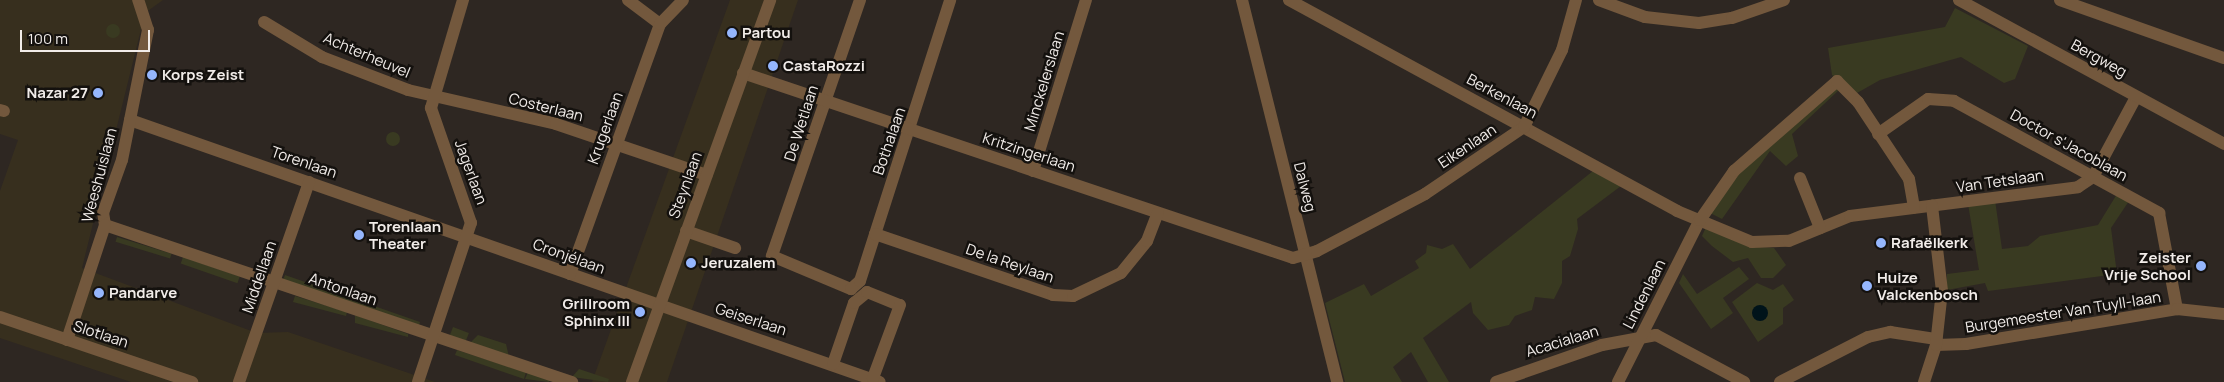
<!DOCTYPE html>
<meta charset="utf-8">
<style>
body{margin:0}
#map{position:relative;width:2224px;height:382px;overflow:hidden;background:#2e2722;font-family:Manrope,sans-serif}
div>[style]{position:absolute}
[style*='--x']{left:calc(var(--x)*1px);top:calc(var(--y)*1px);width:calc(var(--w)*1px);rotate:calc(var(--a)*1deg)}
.commercial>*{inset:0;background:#372f1e}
.green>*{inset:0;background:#393a21;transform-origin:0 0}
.round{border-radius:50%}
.water>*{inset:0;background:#00131a}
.minor>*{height:12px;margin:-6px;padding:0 6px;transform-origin:6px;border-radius:6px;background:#73583d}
.dots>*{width:14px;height:14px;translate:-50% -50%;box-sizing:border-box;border:2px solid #14110e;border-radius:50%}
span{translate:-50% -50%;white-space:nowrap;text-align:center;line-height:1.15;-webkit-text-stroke:5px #14110e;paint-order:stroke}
.poi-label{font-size:15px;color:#f1ece9;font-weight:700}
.left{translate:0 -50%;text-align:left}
.right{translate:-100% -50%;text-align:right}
.street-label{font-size:15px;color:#f1ece9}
.scale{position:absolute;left:20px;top:30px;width:130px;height:22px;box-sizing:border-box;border:2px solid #f1ece9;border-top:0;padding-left:6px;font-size:15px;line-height:18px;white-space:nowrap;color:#f1ece9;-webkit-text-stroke:4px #14110e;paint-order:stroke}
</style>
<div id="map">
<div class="commercial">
<div style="clip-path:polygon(0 0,163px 0,145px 13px,82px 268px,257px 333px,288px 332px,435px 382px,131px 382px,0 338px,0 191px,18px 140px,0 134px)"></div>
<div style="clip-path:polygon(730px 0,798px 0,667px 382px,592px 382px)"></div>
</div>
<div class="green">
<div style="clip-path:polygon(1955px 8px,2028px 46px,2015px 79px,2004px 83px,1961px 57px,1880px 80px,1857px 93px,1832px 75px,1828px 48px,1945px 27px)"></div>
<div class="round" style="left:106px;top:24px;width:14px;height:14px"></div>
<div style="clip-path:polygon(1835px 88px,1839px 90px,1792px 134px,1798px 156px,1786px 166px,1770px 151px,1722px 219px,1710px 213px,1743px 169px)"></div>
<div class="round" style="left:386px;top:132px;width:14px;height:14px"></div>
<div style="clip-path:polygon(1593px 171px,1621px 186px,1577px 219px,1578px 229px,1570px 256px,1562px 261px,1562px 283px,1554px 299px,1535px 297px,1532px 310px,1515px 316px,1509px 325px,1488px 330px,1473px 313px,1471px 302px,1423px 338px,1449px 382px,1428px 382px,1411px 352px,1393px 367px,1402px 382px,1345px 382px,1325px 303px,1364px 284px,1371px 296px,1419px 268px,1415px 261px,1426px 253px,1427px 245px,1442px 249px,1453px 244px,1470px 269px)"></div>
<div style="clip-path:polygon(2117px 194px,2129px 201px,2111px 228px,2117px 274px,1988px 291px,1985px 283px,1947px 290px,1947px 274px,1979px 270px,1968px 204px,1995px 200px,2002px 249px,2028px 246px,2040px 236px,2098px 225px)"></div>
<div style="clip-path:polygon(1706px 227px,1759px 247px,1774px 248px,1786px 265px,1773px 278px,1761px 278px,1748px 258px,1733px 262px,1712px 246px,1702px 236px)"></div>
<div style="left:117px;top:237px;width:57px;height:5px;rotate:17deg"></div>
<div style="left:183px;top:257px;width:60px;height:7px;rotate:19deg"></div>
<div style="clip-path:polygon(1739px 267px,1749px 279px,1723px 298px,1733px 313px,1711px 329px,1679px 283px,1683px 274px,1697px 294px)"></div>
<div style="clip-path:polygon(285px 275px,420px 322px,419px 325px,283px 280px)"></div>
<div style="clip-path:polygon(1757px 283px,1773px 290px,1783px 284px,1794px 300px,1783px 308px,1783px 324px,1758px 342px,1732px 302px)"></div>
<div style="clip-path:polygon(295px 296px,347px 312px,346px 316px,293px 302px)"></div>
<div style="clip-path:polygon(355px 315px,408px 334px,408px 337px,355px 323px)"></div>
<div style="left:453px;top:327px;width:17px;height:9px;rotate:21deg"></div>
<div style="clip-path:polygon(478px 335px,506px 344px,509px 357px,470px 343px)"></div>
<div style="clip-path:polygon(457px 350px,526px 372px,524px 379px,455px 355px)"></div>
<div style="clip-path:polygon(579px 369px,609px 379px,608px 382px,572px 377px)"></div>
<div style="clip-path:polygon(528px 372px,550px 380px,549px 382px,525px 379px)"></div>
</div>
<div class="water">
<div class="round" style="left:1752px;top:305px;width:16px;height:16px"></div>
</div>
<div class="minor">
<div style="--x:628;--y:0;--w:40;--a:37"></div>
<div style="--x:860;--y:0;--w:271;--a:109"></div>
<div style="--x:772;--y:256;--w:86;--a:22.7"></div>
<div style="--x:851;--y:289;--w:12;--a:-42"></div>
<div style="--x:860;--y:281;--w:295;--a:-72.2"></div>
<div style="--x:1242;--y:0;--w:394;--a:76"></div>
<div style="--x:1289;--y:0;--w:442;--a:28.5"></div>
<div style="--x:1677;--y:211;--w:81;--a:22.5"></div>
<div style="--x:1752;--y:242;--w:37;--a:-2"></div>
<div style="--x:1789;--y:241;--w:66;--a:-22.3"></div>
<div style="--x:1850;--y:216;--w:230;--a:-7.2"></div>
<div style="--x:2078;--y:187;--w:18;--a:-34"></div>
<div style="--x:2093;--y:177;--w:91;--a:-61.7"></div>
<div style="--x:1599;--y:0;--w:49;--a:20.3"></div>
<div style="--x:1645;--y:17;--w:54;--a:6.3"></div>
<div style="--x:1699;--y:23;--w:33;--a:-9"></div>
<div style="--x:1732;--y:18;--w:55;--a:-19.1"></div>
<div style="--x:1959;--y:0;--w:302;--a:28.5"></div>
<div style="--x:2060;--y:0;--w:174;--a:19.5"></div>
<div style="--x:264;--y:22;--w:68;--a:31.1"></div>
<div style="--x:322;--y:57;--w:92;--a:21"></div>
<div style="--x:408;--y:90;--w:152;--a:12.9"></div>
<div style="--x:556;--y:124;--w:159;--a:18.7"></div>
<div style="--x:743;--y:73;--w:580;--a:18.59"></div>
<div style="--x:1293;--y:258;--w:25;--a:-16"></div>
<div style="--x:1317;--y:251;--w:122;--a:-27.8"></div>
<div style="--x:1425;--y:194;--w:120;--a:-34.1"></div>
<div style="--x:1524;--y:127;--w:86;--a:-63.7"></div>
<div style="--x:1562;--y:50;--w:52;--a:-74.4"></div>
<div style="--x:0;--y:110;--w:4;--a:14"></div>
<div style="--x:130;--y:120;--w:794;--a:19.26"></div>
<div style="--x:1878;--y:134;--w:61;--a:-35"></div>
<div style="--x:1928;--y:99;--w:26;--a:4"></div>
<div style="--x:1954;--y:101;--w:234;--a:28.6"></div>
<div style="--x:2159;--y:213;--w:98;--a:79.4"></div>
<div style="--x:1033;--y:171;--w:179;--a:-72.8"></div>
<div style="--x:1800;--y:178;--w:54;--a:68.2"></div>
<div style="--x:105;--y:225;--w:493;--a:18.6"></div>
<div style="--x:105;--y:225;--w:12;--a:-99"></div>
<div style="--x:103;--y:213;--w:56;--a:-70.3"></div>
<div style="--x:122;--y:160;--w:133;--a:-78.7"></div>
<div style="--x:148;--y:30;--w:32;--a:-108"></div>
<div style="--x:686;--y:231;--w:52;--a:19.1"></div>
<div style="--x:875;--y:234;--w:188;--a:18.9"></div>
<div style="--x:1053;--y:295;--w:20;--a:3"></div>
<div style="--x:1073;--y:296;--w:53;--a:-25.6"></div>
<div style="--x:1121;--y:273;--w:41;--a:-50.9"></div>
<div style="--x:1147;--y:241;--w:30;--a:-69"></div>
<div style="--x:570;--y:274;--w:266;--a:-70.2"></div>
<div style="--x:660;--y:24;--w:33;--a:-46"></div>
<div style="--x:0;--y:317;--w:203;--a:18.7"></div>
<div style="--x:67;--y:340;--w:121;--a:-71.7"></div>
<div style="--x:1936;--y:345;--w:30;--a:-2"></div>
<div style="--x:1966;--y:344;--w:214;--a:-9.4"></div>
<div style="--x:2177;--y:309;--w:47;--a:6.1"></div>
<div style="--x:833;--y:364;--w:65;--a:-71"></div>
<div style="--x:854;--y:303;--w:17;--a:-40"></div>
<div style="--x:867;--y:292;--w:35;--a:22"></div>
<div style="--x:900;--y:305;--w:78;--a:110.3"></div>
<div style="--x:239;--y:382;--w:212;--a:-70.7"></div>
<div style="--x:418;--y:382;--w:168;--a:-71.6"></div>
<div style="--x:471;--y:223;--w:122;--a:-109.2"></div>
<div style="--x:431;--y:108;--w:113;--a:-73.5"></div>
<div style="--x:632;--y:382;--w:406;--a:-70.1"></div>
<div style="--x:1496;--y:382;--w:112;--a:-19.2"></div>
<div style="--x:1602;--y:345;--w:55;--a:-10.5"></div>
<div style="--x:1656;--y:335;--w:100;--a:28.1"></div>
<div style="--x:1618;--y:382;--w:182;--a:-63.2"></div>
<div style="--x:1700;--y:220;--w:60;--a:-55.2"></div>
<div style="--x:1734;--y:171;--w:137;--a:-41.1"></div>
<div style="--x:1837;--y:81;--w:30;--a:45"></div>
<div style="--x:1858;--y:102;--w:92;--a:56.5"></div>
<div style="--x:1909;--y:179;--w:29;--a:80"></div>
<div style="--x:1780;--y:382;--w:99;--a:-27.1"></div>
<div style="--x:1868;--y:337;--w:23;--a:-13"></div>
<div style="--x:1890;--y:332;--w:47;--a:8.7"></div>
<div style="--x:1924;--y:382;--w:39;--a:-72"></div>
<div style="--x:1936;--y:345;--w:54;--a:-83.7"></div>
<div style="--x:1942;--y:291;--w:86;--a:-96.7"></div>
</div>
<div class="dots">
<div style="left:732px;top:33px;background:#95b6fd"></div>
<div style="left:773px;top:66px;background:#95b6fd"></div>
<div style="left:152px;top:75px;background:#95b6fd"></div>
<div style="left:98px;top:93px;background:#95b6fd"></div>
<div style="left:359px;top:235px;background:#95b6fd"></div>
<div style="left:1881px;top:243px;background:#95b6fd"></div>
<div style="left:691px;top:263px;background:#95b6fd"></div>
<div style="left:2201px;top:266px;background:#95b6fd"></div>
<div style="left:1867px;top:286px;background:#95b6fd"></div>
<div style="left:99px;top:293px;background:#95b6fd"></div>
<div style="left:640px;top:312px;background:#95b6fd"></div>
</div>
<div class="poi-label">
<span class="left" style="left:742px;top:33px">Partou</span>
<span class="left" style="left:783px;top:66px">CastaRozzi</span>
<span class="left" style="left:162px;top:75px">Korps Zeist</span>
<span class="right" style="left:88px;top:93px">Nazar 27</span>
<span class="left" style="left:369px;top:235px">Torenlaan<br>Theater</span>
<span class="left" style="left:1891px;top:243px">Rafaëlkerk</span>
<span class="right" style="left:2191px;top:266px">Zeister<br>Vrije School</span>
<span class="left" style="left:701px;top:263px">Jeruzalem</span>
<span class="left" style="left:1877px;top:286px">Huize<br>Valckenbosch</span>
<span class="left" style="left:109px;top:293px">Pandarve</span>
<span class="right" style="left:630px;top:312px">Grillroom<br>Sphinx III</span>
</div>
<div class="street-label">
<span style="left:367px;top:55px;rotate:23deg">Achterheuvel</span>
<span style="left:2099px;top:58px;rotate:29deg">Bergweg</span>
<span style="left:1044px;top:81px;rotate:-73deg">Minckelerslaan</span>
<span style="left:1502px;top:96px;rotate:28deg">Berkenlaan</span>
<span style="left:546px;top:107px;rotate:14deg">Costerlaan</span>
<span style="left:801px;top:123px;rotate:-72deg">De Wetlaan</span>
<span style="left:605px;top:128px;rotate:-70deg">Krugerlaan</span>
<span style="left:889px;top:141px;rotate:-71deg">Bothalaan</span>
<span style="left:2069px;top:145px;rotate:29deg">Doctor s'Jacoblaan</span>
<span style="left:1467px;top:146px;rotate:-34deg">Eikenlaan</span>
<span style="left:1029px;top:152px;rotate:18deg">Kritzingerlaan</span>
<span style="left:304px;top:162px;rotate:19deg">Torenlaan</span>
<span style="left:471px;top:172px;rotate:70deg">Jagerlaan</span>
<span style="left:99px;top:175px;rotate:-75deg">Weeshuislaan</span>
<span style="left:2000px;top:181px;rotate:-8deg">Van Tetslaan</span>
<span style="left:685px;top:185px;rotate:-70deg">Steynlaan</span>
<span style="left:1305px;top:187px;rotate:76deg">Dalweg</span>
<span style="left:569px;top:256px;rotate:20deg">Cronjélaan</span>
<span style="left:1010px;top:263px;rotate:19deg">De la Reylaan</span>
<span style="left:259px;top:277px;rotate:-71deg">Middellaan</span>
<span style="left:343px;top:289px;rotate:19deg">Antonlaan</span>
<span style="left:1644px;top:294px;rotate:-63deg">Lindenlaan</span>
<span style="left:2063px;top:312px;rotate:-9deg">Burgemeester Van Tuyll-laan</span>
<span style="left:751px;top:319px;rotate:18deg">Geiserlaan</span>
<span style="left:101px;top:334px;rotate:18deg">Slotlaan</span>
<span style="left:1562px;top:341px;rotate:-17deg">Acacialaan</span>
</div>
<div class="scale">100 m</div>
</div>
